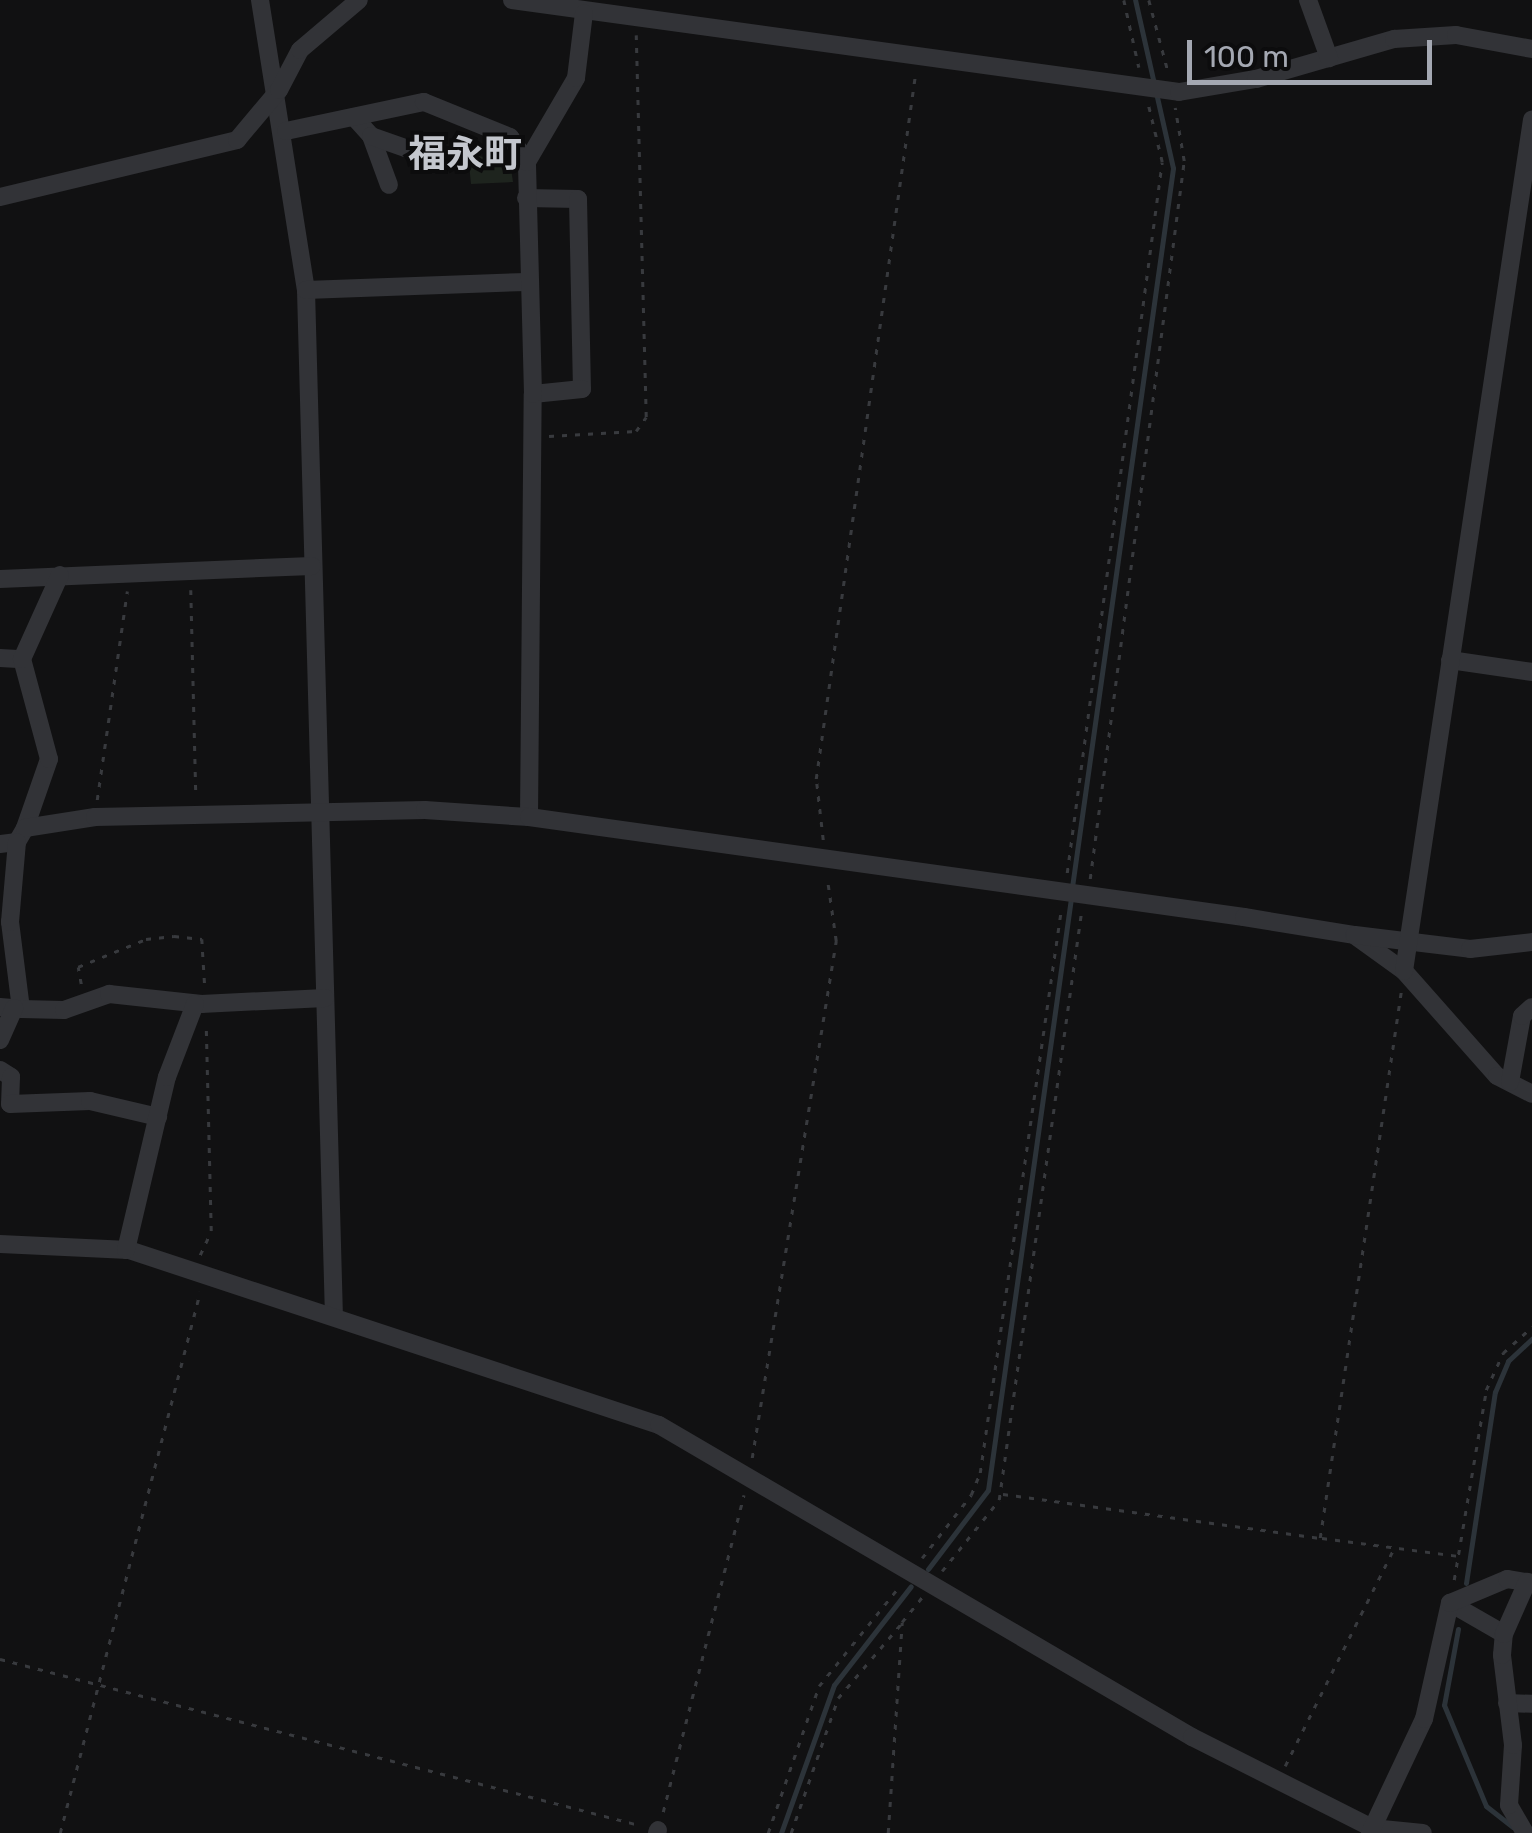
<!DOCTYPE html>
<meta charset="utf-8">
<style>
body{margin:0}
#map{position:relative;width:1532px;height:1833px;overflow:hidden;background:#111112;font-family:Rubik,"Noto Sans JP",sans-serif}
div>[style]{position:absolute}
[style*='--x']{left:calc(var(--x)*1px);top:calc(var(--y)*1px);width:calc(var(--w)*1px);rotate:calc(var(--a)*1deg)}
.green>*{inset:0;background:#1e241e}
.stream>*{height:5px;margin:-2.5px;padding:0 2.5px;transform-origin:2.5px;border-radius:2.5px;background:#2c3339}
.path>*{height:2.5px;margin-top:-1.25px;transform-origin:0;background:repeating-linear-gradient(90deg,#383a3e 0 5px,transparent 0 13px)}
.minor>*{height:18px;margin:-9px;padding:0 9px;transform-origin:9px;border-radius:9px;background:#323337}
span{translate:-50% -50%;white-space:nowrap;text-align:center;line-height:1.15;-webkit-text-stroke:8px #0c0c0d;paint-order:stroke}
.quarter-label{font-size:38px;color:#c4c7ce;font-weight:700}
.scale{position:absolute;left:1187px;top:40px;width:245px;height:45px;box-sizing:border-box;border:5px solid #a4a8b2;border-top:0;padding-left:12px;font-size:30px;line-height:35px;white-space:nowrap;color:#a4a8b2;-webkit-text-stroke:8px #0c0c0d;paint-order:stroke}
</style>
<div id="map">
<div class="green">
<div style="clip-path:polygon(468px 154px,510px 162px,513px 182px,471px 184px)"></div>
</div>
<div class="stream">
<div style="--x:1072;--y:887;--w:726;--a:-82"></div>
<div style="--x:1173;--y:168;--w:172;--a:-102.7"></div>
<div style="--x:928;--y:1569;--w:99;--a:-52.8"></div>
<div style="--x:988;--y:1490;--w:598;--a:-82.02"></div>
<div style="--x:1466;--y:1583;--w:193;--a:-81.4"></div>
<div style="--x:1495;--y:1392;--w:34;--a:-67"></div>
<div style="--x:1508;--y:1361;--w:33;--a:-43"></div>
<div style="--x:1458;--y:1629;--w:77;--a:100.4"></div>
<div style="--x:1444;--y:1705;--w:109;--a:67.4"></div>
<div style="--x:1486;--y:1806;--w:34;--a:38"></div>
<div style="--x:781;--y:1833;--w:157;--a:-70.3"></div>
<div style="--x:834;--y:1685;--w:125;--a:-52.1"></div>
</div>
<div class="path">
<div style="--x:1124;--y:0;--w:69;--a:77.4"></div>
<div style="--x:1149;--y:0;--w:73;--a:75"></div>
<div style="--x:549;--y:436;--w:87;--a:-3.3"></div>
<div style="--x:636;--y:431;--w:17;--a:-54"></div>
<div style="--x:646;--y:417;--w:382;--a:-91.5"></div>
<div style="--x:191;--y:590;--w:207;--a:88.6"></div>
<div style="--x:97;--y:800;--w:211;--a:-81.8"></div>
<div style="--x:823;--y:840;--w:61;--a:-96.5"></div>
<div style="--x:816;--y:779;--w:710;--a:-81.98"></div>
<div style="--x:1067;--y:873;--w:717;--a:-82.39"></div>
<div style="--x:1162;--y:162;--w:60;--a:-103.6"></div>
<div style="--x:1090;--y:879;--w:724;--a:-82.54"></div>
<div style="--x:1184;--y:161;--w:54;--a:-99.6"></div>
<div style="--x:81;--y:984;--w:17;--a:-100"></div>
<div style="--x:78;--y:967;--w:74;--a:-22.4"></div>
<div style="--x:146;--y:939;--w:28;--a:-6"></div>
<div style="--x:174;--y:936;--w:28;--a:6"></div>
<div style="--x:202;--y:939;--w:49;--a:86.5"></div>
<div style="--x:200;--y:1255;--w:26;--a:-65"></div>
<div style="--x:211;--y:1231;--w:205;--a:-91.4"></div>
<div style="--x:752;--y:1458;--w:524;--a:-80.77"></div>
<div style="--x:836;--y:941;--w:64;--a:-98.1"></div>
<div style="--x:1003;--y:1494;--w:320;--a:7.9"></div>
<div style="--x:1320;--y:1538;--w:552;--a:-81.56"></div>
<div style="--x:1322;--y:1538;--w:137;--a:7.5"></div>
<div style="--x:922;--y:1558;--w:80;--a:-52.1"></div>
<div style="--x:971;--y:1495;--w:24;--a:-68"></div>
<div style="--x:980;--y:1473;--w:569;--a:-81.81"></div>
<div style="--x:942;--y:1571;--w:91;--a:-51.2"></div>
<div style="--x:999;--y:1500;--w:592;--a:-82.03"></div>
<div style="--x:1454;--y:1580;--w:193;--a:-80.4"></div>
<div style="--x:1486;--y:1390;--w:41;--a:-65.3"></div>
<div style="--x:1503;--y:1353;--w:39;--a:-42"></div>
<div style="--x:0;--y:1659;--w:660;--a:14.56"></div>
<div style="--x:1285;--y:1766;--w:244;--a:-63.4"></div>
<div style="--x:663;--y:1812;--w:327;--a:-75.7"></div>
<div style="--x:60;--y:1833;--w:559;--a:-75.49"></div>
<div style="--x:768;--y:1833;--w:156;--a:-70.9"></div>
<div style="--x:819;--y:1686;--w:127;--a:-51.1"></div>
<div style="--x:791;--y:1833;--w:143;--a:-70.8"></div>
<div style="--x:838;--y:1698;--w:97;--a:-49.6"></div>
<div style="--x:888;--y:1833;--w:211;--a:-86.2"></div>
<div style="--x:902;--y:1622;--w:32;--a:-51"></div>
</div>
<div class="minor">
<div style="--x:260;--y:0;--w:294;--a:81"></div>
<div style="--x:306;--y:290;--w:1027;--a:88.44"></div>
<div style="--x:512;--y:0;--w:673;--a:7.85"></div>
<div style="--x:1179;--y:92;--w:78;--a:-9.6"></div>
<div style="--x:1256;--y:79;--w:144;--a:-16.2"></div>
<div style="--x:1394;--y:39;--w:62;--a:-3.7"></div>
<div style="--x:1456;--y:35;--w:77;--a:10.4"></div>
<div style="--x:1308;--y:0;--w:62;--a:70.1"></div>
<div style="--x:354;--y:117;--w:25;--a:48"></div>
<div style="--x:371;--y:136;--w:52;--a:69.8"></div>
<div style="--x:286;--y:131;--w:141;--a:-11.9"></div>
<div style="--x:424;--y:102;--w:93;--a:22.1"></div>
<div style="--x:510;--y:137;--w:30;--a:56"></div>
<div style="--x:371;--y:136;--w:46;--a:19.2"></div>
<div style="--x:0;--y:197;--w:244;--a:-13.5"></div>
<div style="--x:237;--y:140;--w:65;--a:-50"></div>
<div style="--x:279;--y:90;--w:45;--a:-62.3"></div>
<div style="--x:300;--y:50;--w:77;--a:-40.3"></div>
<div style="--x:526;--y:198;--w:52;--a:1.1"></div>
<div style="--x:578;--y:199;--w:190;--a:88.8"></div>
<div style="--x:582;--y:389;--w:49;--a:174.2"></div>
<div style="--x:306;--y:290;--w:221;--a:-2.1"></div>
<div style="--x:0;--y:579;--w:312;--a:-2.4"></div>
<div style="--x:0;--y:658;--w:22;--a:3"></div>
<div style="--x:1450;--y:660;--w:83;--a:8.3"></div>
<div style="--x:529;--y:817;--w:423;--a:-89.5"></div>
<div style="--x:533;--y:394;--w:232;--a:-91.5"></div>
<div style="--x:527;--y:162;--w:97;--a:-59.7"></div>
<div style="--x:576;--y:78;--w:65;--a:-83"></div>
<div style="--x:25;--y:828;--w:73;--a:-70.8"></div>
<div style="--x:49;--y:759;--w:104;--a:-105.1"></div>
<div style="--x:22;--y:659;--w:92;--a:-65.7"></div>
<div style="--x:0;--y:844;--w:17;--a:-7"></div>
<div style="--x:17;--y:842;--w:16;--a:-60"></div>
<div style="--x:25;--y:828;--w:71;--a:-8.9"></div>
<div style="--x:95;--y:817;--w:330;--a:-1.2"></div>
<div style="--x:425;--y:810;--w:104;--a:3.9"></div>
<div style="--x:529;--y:817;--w:722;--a:7.96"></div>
<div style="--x:1244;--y:917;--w:111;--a:9.3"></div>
<div style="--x:1354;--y:935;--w:62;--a:35.8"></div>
<div style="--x:1404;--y:971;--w:140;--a:48.5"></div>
<div style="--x:1497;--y:1076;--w:39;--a:27"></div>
<div style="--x:1355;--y:935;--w:116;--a:6.9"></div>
<div style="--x:1470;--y:949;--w:62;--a:-6.4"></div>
<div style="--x:1404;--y:971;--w:861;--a:-81.45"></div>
<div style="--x:0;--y:1007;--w:21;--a:5"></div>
<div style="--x:21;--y:1009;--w:88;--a:-97.2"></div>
<div style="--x:10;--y:922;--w:80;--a:-85"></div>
<div style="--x:21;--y:1009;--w:43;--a:1.3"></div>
<div style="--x:64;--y:1010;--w:48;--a:-19.6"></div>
<div style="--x:109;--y:994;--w:93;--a:6.2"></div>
<div style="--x:201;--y:1004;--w:124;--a:-2.8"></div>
<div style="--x:0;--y:1040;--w:35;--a:-66"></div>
<div style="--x:0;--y:1070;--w:13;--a:32"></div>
<div style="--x:11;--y:1077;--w:27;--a:92"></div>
<div style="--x:10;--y:1104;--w:80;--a:-2.1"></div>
<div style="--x:90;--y:1101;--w:70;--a:13.2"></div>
<div style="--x:1510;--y:1082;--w:67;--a:-79.7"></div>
<div style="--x:1522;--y:1016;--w:13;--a:-42"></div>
<div style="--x:0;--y:1244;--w:129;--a:2.7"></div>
<div style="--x:129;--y:1250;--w:558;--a:18.27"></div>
<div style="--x:659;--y:1425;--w:618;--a:30.34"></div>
<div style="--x:1192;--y:1737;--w:202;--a:26.8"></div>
<div style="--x:1372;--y:1828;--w:51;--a:5.6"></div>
<div style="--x:126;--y:1250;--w:178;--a:-76.7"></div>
<div style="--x:167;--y:1077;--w:78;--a:-69"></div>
<div style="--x:1450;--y:1603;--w:62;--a:29.9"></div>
<div style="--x:1507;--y:1703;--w:25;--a:2"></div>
<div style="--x:657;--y:1833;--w:3;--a:-72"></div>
<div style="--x:1370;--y:1833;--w:126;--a:-64.7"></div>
<div style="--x:1424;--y:1719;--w:119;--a:-77.4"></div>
<div style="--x:1450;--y:1603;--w:62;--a:-22.8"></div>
<div style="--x:1507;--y:1579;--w:25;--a:9"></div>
<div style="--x:1525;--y:1833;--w:32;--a:-120"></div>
<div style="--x:1509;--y:1805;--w:60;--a:-86.2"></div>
<div style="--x:1513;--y:1745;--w:91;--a:-97"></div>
<div style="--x:1502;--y:1655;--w:21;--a:-85"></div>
<div style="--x:1504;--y:1634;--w:57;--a:-66.1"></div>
</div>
<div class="quarter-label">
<span style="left:465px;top:155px">福永町</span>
</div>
<div class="scale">100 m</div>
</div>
